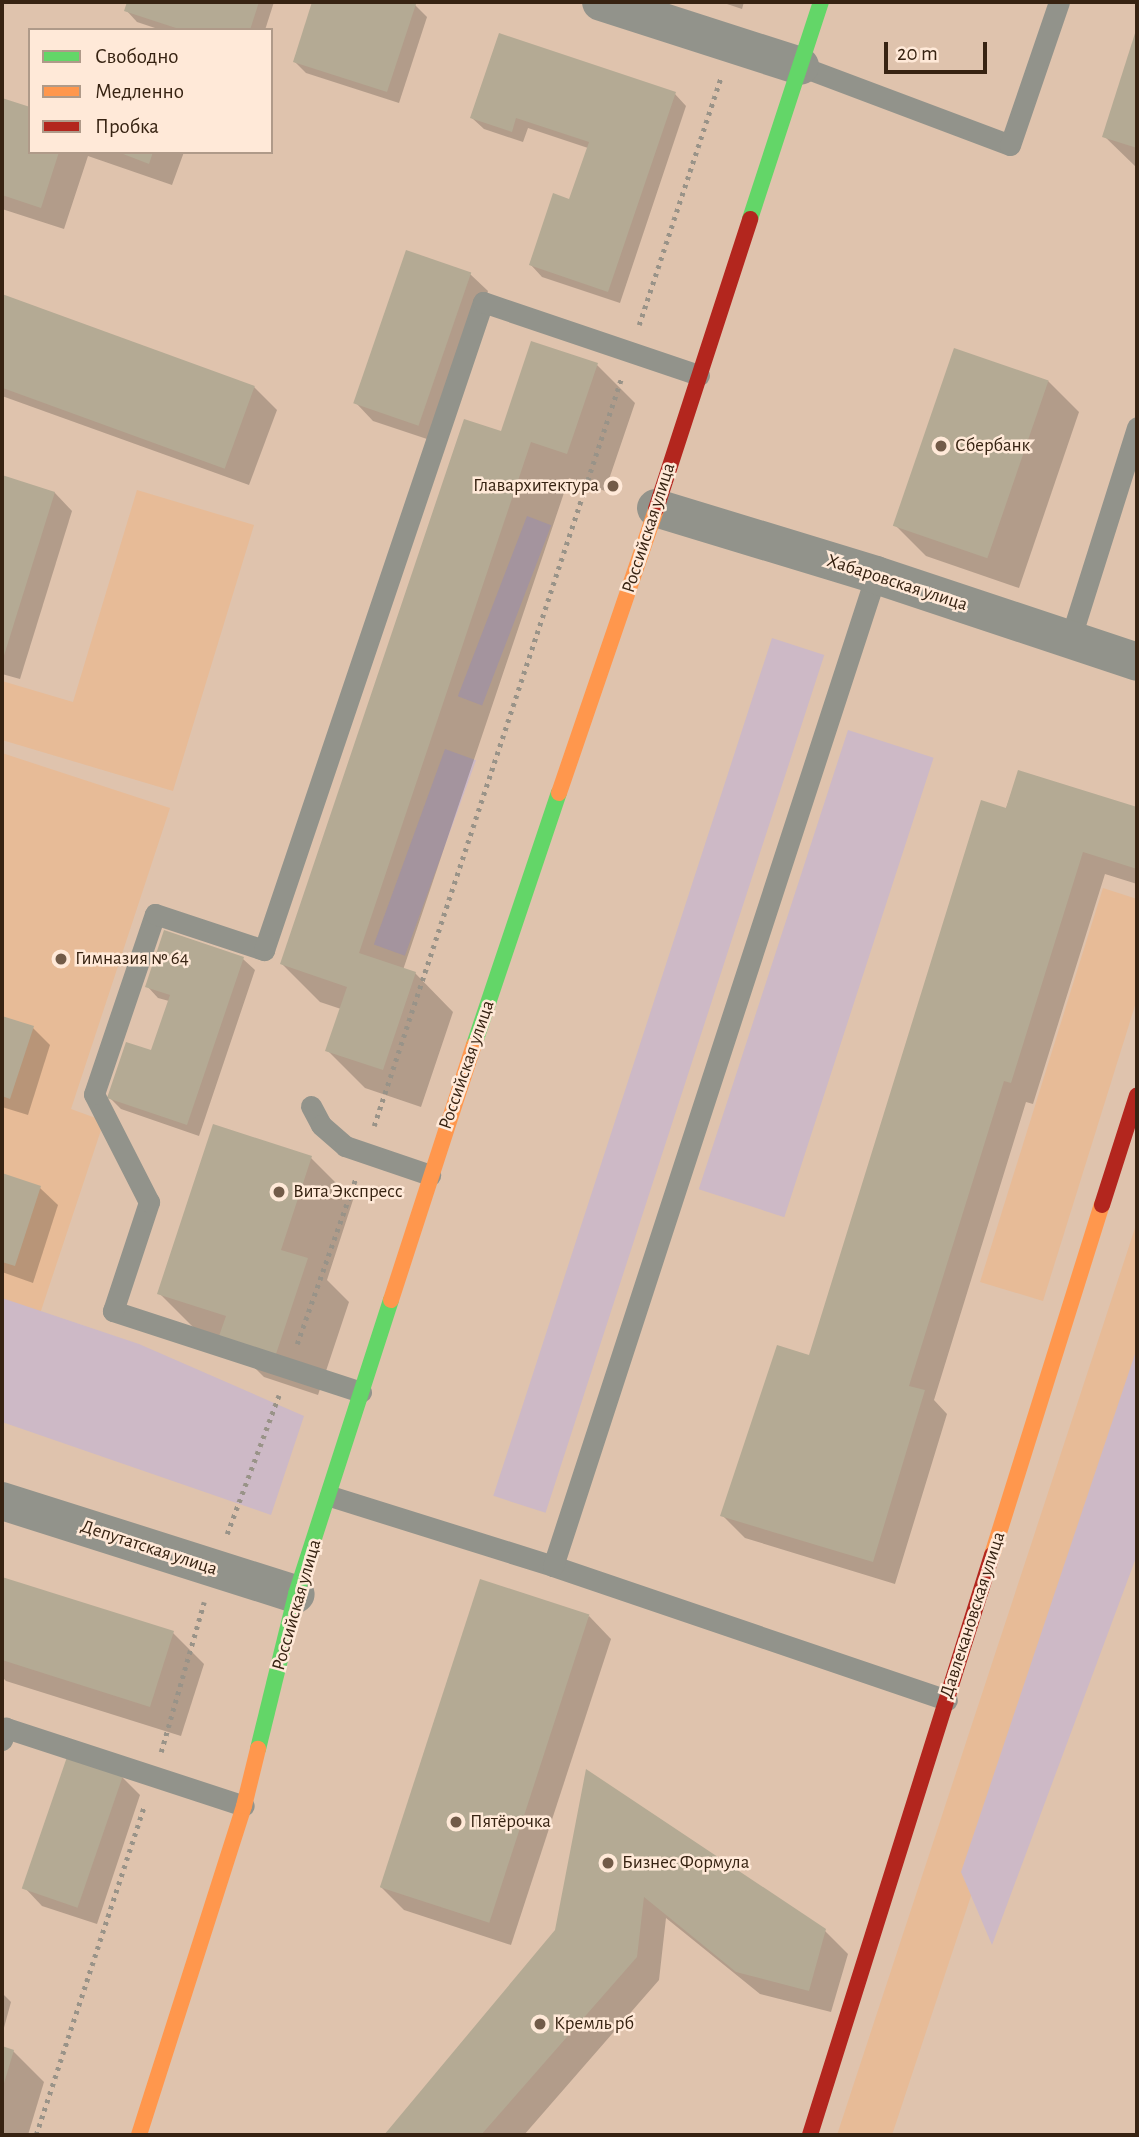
<!DOCTYPE html>
<meta charset="utf-8">
<style>
body{margin:0}
#map{position:relative;width:1139px;height:2137px;overflow:hidden;background:#dfc3ad;font-family:"Alegreya Sans",sans-serif}
div>[style]{position:absolute}
[style*='--x']{left:calc(var(--x)*1px);top:calc(var(--y)*1px);width:calc(var(--w)*1px);rotate:calc(var(--a)*1deg)}
.built>*{inset:0;background:#e7bb97}
.green>*{inset:0;background:#cdb9c6;transform-origin:0 0}
.shadow>*{inset:0;background:#0003}
.building>*{inset:0;background:#b4aa94;transform-origin:0 0}
.path>*{height:4.5px;margin-top:-2.25px;transform-origin:0;background:repeating-linear-gradient(90deg,#999388 0 3.5px,transparent 0 8.5px)}
.lane>*{height:21px;margin:-10.5px;padding:0 10.5px;transform-origin:10.5px;border-radius:10.5px;background:#92938b}
.street>*{height:38px;margin:-19px;padding:0 19px;transform-origin:19px;border-radius:19px;background:#92938b}
.fast>*{height:16px;margin:-8px;padding:0 8px;transform-origin:8px;border-radius:8px;background:#63d668}
.slow>*{height:16px;margin:-8px;padding:0 8px;transform-origin:8px;border-radius:8px;background:#ff974d}
.jam>*{height:16px;margin:-8px;padding:0 8px;transform-origin:8px;border-radius:8px;background:#b3261e}
.dots>*{width:19px;height:19px;translate:-50% -50%;box-sizing:border-box;border:4px solid #ffe9d8;border-radius:50%}
span{translate:-50% -50%;white-space:nowrap;text-align:center;line-height:1.15;-webkit-text-stroke:5px #ffe9d8;paint-order:stroke}
.poi-label{font-size:19px;color:#372312}
.left{translate:0 -50%;text-align:left}
.right{translate:-100% -50%;text-align:right}
.street-label{font-size:19px;color:#372312}
.frame{position:absolute;inset:0;border:4px solid #372312;pointer-events:none}
.legend{position:absolute;left:28px;top:28px;width:245px;height:126px;box-sizing:border-box;background:#ffe9d8;border:2px solid #af9a89;margin:0;padding:9px 12px;list-style:none;font-size:21px;color:#372312}
.legend li{display:flex;align-items:center;gap:14px;height:35px}
.legend b{width:35px;border:2px solid #af9a89}
.scale{position:absolute;left:884px;top:42px;width:103px;height:32px;box-sizing:border-box;border:4px solid #372312;border-top:0;padding-left:9px;font-size:21px;line-height:24px;white-space:nowrap;color:#372312;-webkit-text-stroke:5px #ffe9d8;paint-order:stroke}
</style>
<div id="map">
<div class="built">
<div style="clip-path:polygon(137px 490px,254px 525px,173px 791px,2px 740px,2px 681px,73px 702px)"></div>
<div style="clip-path:polygon(2px 753px,170px 808px,71px 1109px,104px 1121px,19px 1377px,2px 1371px)"></div>
<div style="clip-path:polygon(1103px 888px,1137px 899px,1137px 999px,1043px 1301px,980px 1282px)"></div>
<div style="clip-path:polygon(1137px 1222px,1137px 1393px,892px 2135px,837px 2135px)"></div>
</div>
<div class="green">
<div style="left:527px;top:516px;width:26px;height:193px;rotate:21deg"></div>
<div style="left:772px;top:638px;width:55px;height:902px;rotate:18deg"></div>
<div style="left:848px;top:730px;width:90px;height:483px;rotate:18deg"></div>
<div style="left:445px;top:749px;width:33px;height:208px;rotate:20deg"></div>
<div style="clip-path:polygon(2px 1298px,139px 1344px,304px 1416px,271px 1515px,2px 1422px)"></div>
<div style="clip-path:polygon(1137px 1348px,1137px 1555px,992px 1945px,961px 1872px)"></div>
</div>
<div class="shadow">
<div style="clip-path:polygon(128px 2px,274px 2px,265px 30px,161px 30px,137px 22px,126px 10px)"></div>
<div style="clip-path:polygon(314px 2px,404px 2px,415px 5px,427px 17px,399px 103px,306px 73px,294px 61px)"></div>
<div style="clip-path:polygon(721px 2px,744px 2px,742px 9px)"></div>
<div style="clip-path:polygon(1137px 31px,1137px 168px,1104px 136px)"></div>
<div style="clip-path:polygon(675px 94px,686px 106px,620px 303px,542px 277px,531px 265px,570px 201px,588px 148px,528px 128px,523px 142px,484px 129px,472px 118px)"></div>
<div style="clip-path:polygon(2px 100px,30px 109px,30px 152px,184px 152px,172px 185px,88px 156px,64px 229px,2px 209px)"></div>
<div style="clip-path:polygon(470px 274px,488px 291px,436px 442px,373px 421px,356px 403px)"></div>
<div style="clip-path:polygon(2px 296px,254px 387px,277px 410px,249px 485px,2px 396px)"></div>
<div style="clip-path:polygon(597px 365px,635px 403px,605px 491px,569px 478px,403px 970px,415px 973px,453px 1012px,421px 1107px,365px 1088px,327px 1050px,341px 1009px,320px 1002px,282px 964px,502px 434px)"></div>
<div style="clip-path:polygon(1048px 381px,1079px 412px,1019px 588px,926px 556px,895px 525px)"></div>
<div style="clip-path:polygon(2px 477px,55px 493px,72px 511px,20px 679px,2px 674px)"></div>
<div style="clip-path:polygon(1019px 772px,1137px 808px,1137px 884px,1105px 874px,1033px 1104px,1026px 1102px,934px 1400px,947px 1414px,895px 1584px,745px 1538px,722px 1515px,810px 1357px)"></div>
<div style="clip-path:polygon(243px 959px,255px 970px,199px 1136px,121px 1109px,109px 1097px,152px 1053px,169px 1001px,158px 998px,147px 986px)"></div>
<div style="clip-path:polygon(2px 1018px,33px 1028px,50px 1045px,28px 1115px,2px 1107px)"></div>
<div style="clip-path:polygon(311px 1158px,353px 1200px,327px 1280px,349px 1302px,318px 1395px,264px 1377px,232px 1345px,201px 1335px,159px 1293px)"></div>
<div style="clip-path:polygon(2px 1175px,40px 1188px,58px 1205px,33px 1283px,2px 1272px)"></div>
<div style="clip-path:polygon(2px 1579px,173px 1633px,204px 1664px,181px 1736px,6px 1681px,2px 1677px)"></div>
<div style="clip-path:polygon(589px 1616px,611px 1639px,511px 1945px,404px 1910px,381px 1887px)"></div>
<div style="clip-path:polygon(587px 1772px,825px 1931px,848px 1954px,831px 2012px,760px 1994px,666px 1918px,659px 1980px,524px 2135px,386px 2135px,556px 1931px)"></div>
<div style="clip-path:polygon(122px 1777px,140px 1795px,97px 1924px,42px 1906px,25px 1888px)"></div>
<div style="clip-path:polygon(2px 1993px,11px 2002px,2px 2035px)"></div>
<div style="clip-path:polygon(2px 2048px,13px 2051px,44px 2082px,28px 2135px,2px 2135px)"></div>
</div>
<div class="building">
<div style="clip-path:polygon(127px 2px,259px 2px,250px 30px,182px 30px,124px 11px)"></div>
<div style="clip-path:polygon(312px 2px,416px 4px,387px 92px,293px 62px)"></div>
<div style="clip-path:polygon(1137px 27px,1137px 148px,1102px 137px)"></div>
<div style="clip-path:polygon(499px 33px,676px 92px,608px 292px,529px 265px,553px 193px,569px 199px,589px 142px,516px 118px,512px 132px,470px 118px)"></div>
<div style="clip-path:polygon(2px 98px,30px 107px,30px 152px,59px 152px,41px 208px,2px 195px)"></div>
<div style="clip-path:polygon(118px 152px,153px 152px,149px 164px)"></div>
<div style="left:406px;top:250px;width:69px;height:162px;rotate:19deg"></div>
<div style="left:2px;top:294px;width:269px;height:88px;rotate:20deg"></div>
<div style="clip-path:polygon(531px 341px,598px 363px,567px 454px,531px 442px,359px 953px,416px 972px,383px 1070px,325px 1051px,347px 987px,280px 964px,464px 419px,501px 431px)"></div>
<div style="left:954px;top:348px;width:100px;height:188px;rotate:19deg"></div>
<div style="clip-path:polygon(2px 475px,55px 492px,2px 662px)"></div>
<div style="clip-path:polygon(1018px 770px,1137px 807px,1137px 869px,1083px 852px,1011px 1083px,1004px 1081px,909px 1386px,925px 1390px,873px 1562px,720px 1516px,777px 1345px,809px 1355px,981px 800px,1006px 808px)"></div>
<div style="clip-path:polygon(164px 930px,244px 957px,187px 1125px,107px 1098px,126px 1042px,151px 1050px,170px 995px,145px 987px)"></div>
<div style="clip-path:polygon(2px 1016px,34px 1026px,10px 1099px,2px 1096px)"></div>
<div style="clip-path:polygon(213px 1124px,312px 1156px,281px 1250px,308px 1258px,276px 1354px,219px 1336px,226px 1316px,157px 1294px)"></div>
<div style="clip-path:polygon(2px 1173px,41px 1186px,15px 1266px,2px 1262px)"></div>
<div style="clip-path:polygon(2px 1577px,174px 1631px,150px 1707px,2px 1660px)"></div>
<div style="left:480px;top:1579px;width:115px;height:324px;rotate:18deg"></div>
<div style="left:67px;top:1757px;width:59px;height:139px;rotate:19deg"></div>
<div style="clip-path:polygon(586px 1769px,826px 1929px,809px 1991px,736px 1972px,644px 1897px,637px 1957px,481px 2135px,384px 2135px,555px 1930px)"></div>
<div style="clip-path:polygon(2px 2046px,14px 2050px,2px 2090px)"></div>
</div>
<div class="path">
<div style="--x:639;--y:325;--w:261;--a:-71.7"></div>
<div style="--x:374;--y:1126;--w:790;--a:-71.7"></div>
<div style="--x:297;--y:1344;--w:177;--a:-70.5"></div>
<div style="--x:227;--y:1534;--w:148;--a:-69.5"></div>
<div style="--x:161;--y:1752;--w:156;--a:-74"></div>
<div style="--x:36;--y:2135;--w:348;--a:-71.8"></div>
</div>
<div class="lane">
<div style="--x:800;--y:66;--w:224;--a:20.6"></div>
<div style="--x:1010;--y:145;--w:151;--a:-71.1"></div>
<div style="--x:1070;--y:640;--w:223;--a:-72.5"></div>
<div style="--x:311;--y:1106;--w:21;--a:62"></div>
<div style="--x:321;--y:1125;--w:32;--a:41"></div>
<div style="--x:345;--y:1146;--w:90;--a:18.8"></div>
<div style="--x:361;--y:1392;--w:261;--a:-161.9"></div>
<div style="--x:113;--y:1311;--w:115;--a:-71.7"></div>
<div style="--x:149;--y:1202;--w:121;--a:-117"></div>
<div style="--x:94;--y:1094;--w:190;--a:-71.3"></div>
<div style="--x:155;--y:914;--w:115;--a:18.3"></div>
<div style="--x:264;--y:950;--w:684;--a:-71.33"></div>
<div style="--x:483;--y:302;--w:228;--a:18.7"></div>
<div style="--x:330;--y:1496;--w:234;--a:17.4"></div>
<div style="--x:553;--y:1566;--w:416;--a:18.8"></div>
<div style="--x:553;--y:1566;--w:1042;--a:-71.95"></div>
<div style="--x:2;--y:1740;--w:13;--a:-72"></div>
<div style="--x:6;--y:1728;--w:250;--a:18.1"></div>
</div>
<div class="street">
<div style="--x:601;--y:2;--w:209;--a:17.8"></div>
<div style="--x:656;--y:508;--w:230;--a:16.9"></div>
<div style="--x:876;--y:575;--w:275;--a:18.4"></div>
<div style="--x:2;--y:1501;--w:308;--a:17.6"></div>
</div>
<div class="fast">
<div style="--x:750;--y:219;--w:228;--a:-71.9"></div>
<div style="--x:474;--y:1045;--w:266;--a:-71.4"></div>
<div style="--x:258;--y:1749;--w:160;--a:-76.2"></div>
<div style="--x:296;--y:1594;--w:309;--a:-72.1"></div>
</div>
<div class="slow">
<div style="--x:559;--y:793;--w:300;--a:-71.1"></div>
<div style="--x:391;--y:1300;--w:268;--a:-72"></div>
<div style="--x:992;--y:1555;--w:367;--a:-72.6"></div>
<div style="--x:139;--y:2135;--w:345;--a:-72.3"></div>
<div style="--x:244;--y:1806;--w:59;--a:-76.2"></div>
</div>
<div class="jam">
<div style="--x:656;--y:509;--w:305;--a:-72"></div>
<div style="--x:1102;--y:1205;--w:115;--a:-72.3"></div>
<div style="--x:810;--y:2135;--w:608;--a:-72.58"></div>
</div>
<div class="dots">
<div style="left:941px;top:446px;background:#725b48"></div>
<div style="left:613px;top:486px;background:#725b48"></div>
<div style="left:61px;top:959px;background:#725b48"></div>
<div style="left:279px;top:1192px;background:#725b48"></div>
<div style="left:456px;top:1822px;background:#725b48"></div>
<div style="left:608px;top:1863px;background:#725b48"></div>
<div style="left:540px;top:2024px;background:#725b48"></div>
</div>
<div class="poi-label">
<span class="left" style="left:955px;top:446px">Сбербанк</span>
<span class="right" style="left:599px;top:486px">Главархитектура</span>
<span class="left" style="left:75px;top:959px">Гимназия № 64</span>
<span class="left" style="left:293px;top:1192px">Вита Экспресс</span>
<span class="left" style="left:470px;top:1822px">Пятёрочка</span>
<span class="left" style="left:622px;top:1863px">Бизнес Формула</span>
<span class="left" style="left:554px;top:2024px">Кремль рб</span>
</div>
<div class="street-label">
<span style="left:649px;top:528px;rotate:-72deg">Российская улица</span>
<span style="left:897px;top:583px;rotate:18deg">Хабаровская улица</span>
<span style="left:467px;top:1065px;rotate:-71deg">Российская улица</span>
<span style="left:149px;top:1548px;rotate:18deg">Депутатская улица</span>
<span style="left:297px;top:1605px;rotate:-74deg">Российская улица</span>
<span style="left:973px;top:1615px;rotate:-72deg">Давлекановская улица</span>
</div>
<div class="frame"></div>
<ul class="legend">
<li><b style="height:9px;background:#63d668"></b>Свободно</li>
<li><b style="height:9px;background:#ff974d"></b>Медленно</li>
<li><b style="height:9px;background:#b3261e"></b>Пробка</li>
</ul>
<div class="scale">20 m</div>
</div>
